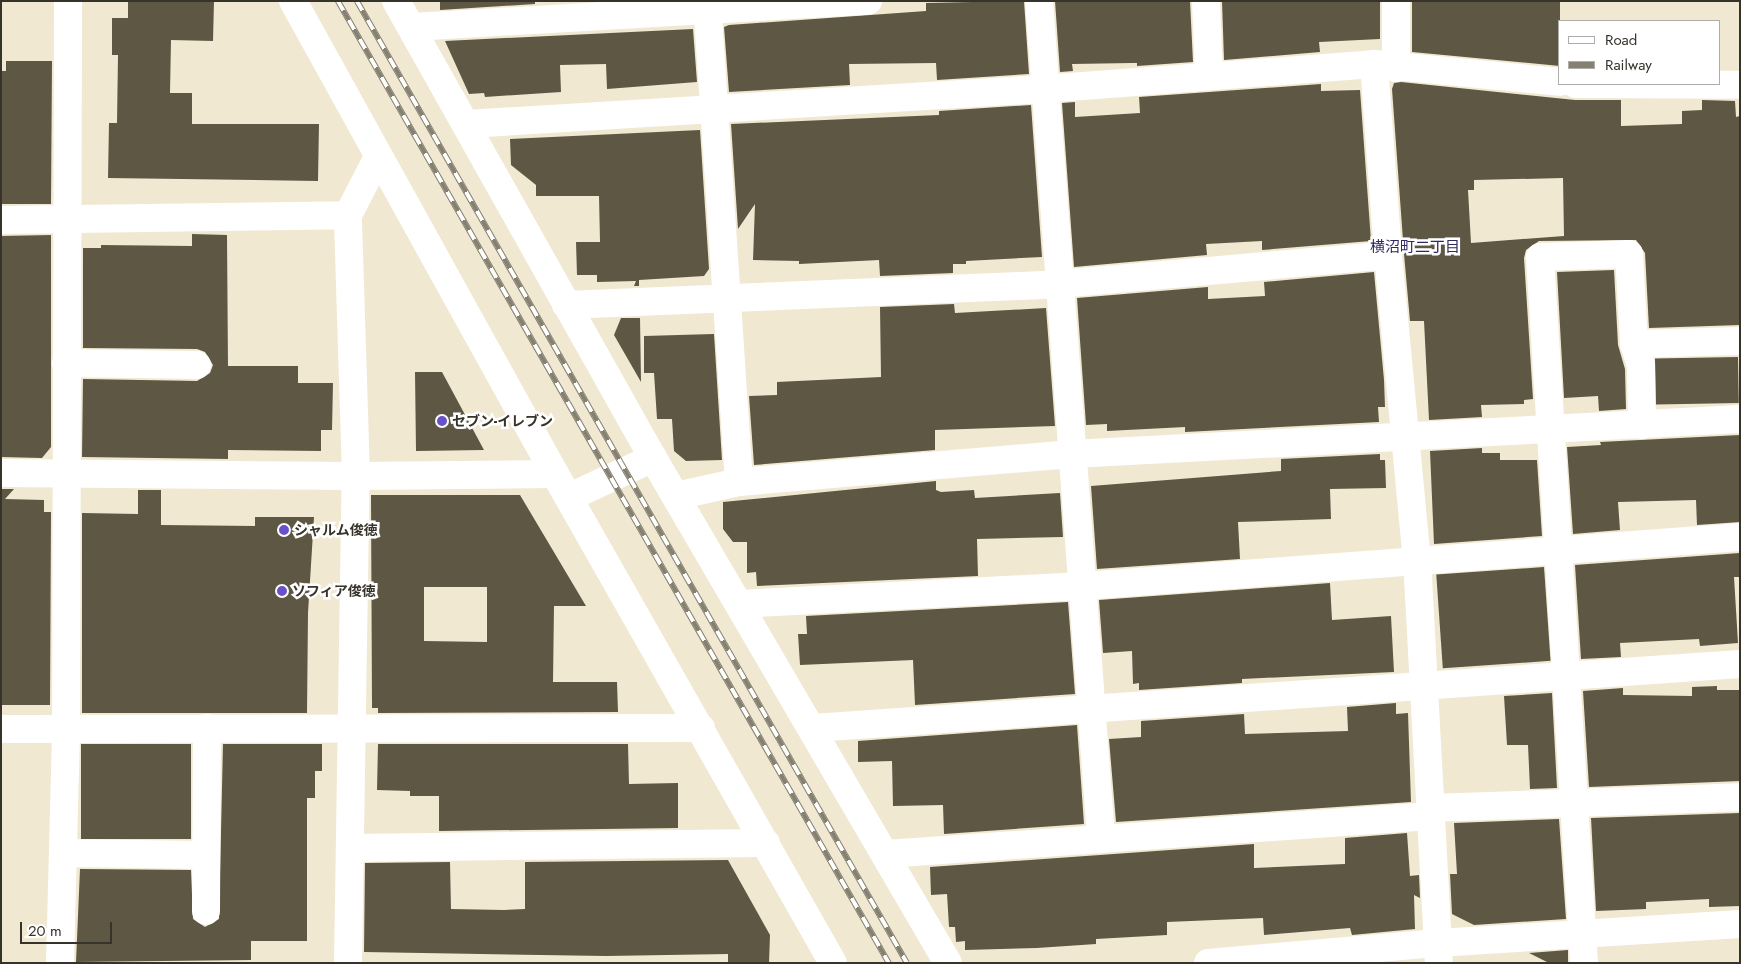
<!DOCTYPE html>
<meta charset="utf-8">
<style>
body{margin:0}
#map{position:relative;width:1741px;height:964px;overflow:hidden;background:#f0e8d1;font-family:Jost,"Noto Sans JP",sans-serif}
div>[style]{position:absolute}
[style*='--x']{left:calc(var(--x)*1px);top:calc(var(--y)*1px);width:calc(var(--w)*1px);rotate:calc(var(--a)*1deg)}
.building>*{inset:0;background:#5d5743;transform-origin:0 0}
.minor>*{height:28px;margin:-14px;padding:0 14px;transform-origin:14px;border-radius:14px;background:#fff}
.rail>*{height:5.5px;margin-top:-2.75px;transform-origin:0;background:repeating-linear-gradient(90deg,#fff 0 11px,#858071 0 22px);box-sizing:border-box;border-block:1px solid #858071}
.dots>*{width:14px;height:14px;translate:-50% -50%;box-sizing:border-box;border:2px solid #fff;border-radius:50%}
span{translate:-50% -50%;white-space:nowrap;text-align:center;line-height:1.15;-webkit-text-stroke:5px #fff;paint-order:stroke}
.poi-label{font-size:14px;color:#36332a;font-weight:700}
.left{translate:0 -50%;text-align:left}
.neighbourhood-label{font-size:15px;color:#312761}
.frame{position:absolute;inset:0;border:2px solid #36332a;pointer-events:none}
.legend{position:absolute;left:1558px;top:20px;width:162px;height:65px;box-sizing:border-box;background:#fff;border:1px solid #afadaa;margin:0;padding:6px 9px;list-style:none;font-size:15px;color:#36332a}
.legend li{display:flex;align-items:center;gap:10px;height:25px}
.legend b{width:25px;border:1px solid #afadaa}
.scale{position:absolute;left:20px;top:922px;width:92px;height:22px;box-sizing:border-box;border:2px solid #36332a;border-top:0;padding-left:6px;font-size:15px;line-height:18px;white-space:nowrap;color:#36332a;-webkit-text-stroke:4px #fff;paint-order:stroke}
</style>
<div id="map">
<div class="building">
<div style="clip-path:polygon(128px 1px,214px 1px,213px 41px,171px 40px,170px 93px,192px 93px,192px 124px,319px 124px,318px 181px,108px 178px,109px 123px,117px 123px,118px 55px,112px 55px,112px 18px,128px 18px)"></div>
<div style="clip-path:polygon(440px 1px,535px 1px,535px 4px,440px 10px)"></div>
<div style="clip-path:polygon(1024px 1px,1029px 74px,937px 80px,936px 63px,849px 64px,850px 85px,729px 92px,724px 27px,729px 25px,926px 11px,926px 3px)"></div>
<div style="clip-path:polygon(1055px 1px,1190px 1px,1193px 62px,1137px 66px,1137px 63px,1132px 63px,1072px 64px,1073px 71px,1060px 72px)"></div>
<div style="clip-path:polygon(1222px 1px,1380px 1px,1380px 39px,1319px 42px,1320px 52px,1224px 60px)"></div>
<div style="clip-path:polygon(1412px 1px,1560px 1px,1560px 66px,1412px 52px)"></div>
<div style="clip-path:polygon(693px 29px,697px 82px,607px 89px,606px 64px,560px 65px,561px 92px,485px 97px,484px 93px,469px 94px,445px 41px)"></div>
<div style="clip-path:polygon(6px 61px,52px 61px,51px 204px,1px 204px,1px 71px,6px 71px)"></div>
<div style="clip-path:polygon(evenodd,1401px 82px,1575px 100px,1621px 100px,1621px 126px,1682px 124px,1682px 111px,1702px 110px,1702px 100px,1735px 101px,1736px 117px,1740px 116px,1740px 325px,1649px 328px,1645px 253px,1636px 240px,1539px 241px,1526px 250px,1524px 258px,1533px 399px,1524px 400px,1524px 404px,1481px 405px,1482px 417px,1429px 420px,1424px 321px,1410px 321px,1404px 254px,1392px 89px,1394px 83px,1401px 82px,1563px 178px,1564px 236px,1471px 243px,1468px 190px,1474px 190px,1474px 180px,1563px 178px)"></div>
<div style="clip-path:polygon(1321px 84px,1321px 91px,1360px 90px,1371px 241px,1262px 250px,1262px 241px,1206px 244px,1207px 255px,1074px 267px,1062px 103px,1075px 102px,1075px 117px,1140px 113px,1139px 97px)"></div>
<div style="clip-path:polygon(1031px 105px,1042px 257px,966px 261px,966px 264px,953px 264px,953px 273px,880px 276px,879px 260px,799px 264px,799px 261px,753px 260px,755px 204px,738px 229px,731px 124px,939px 115px,939px 111px)"></div>
<div style="clip-path:polygon(700px 130px,709px 269px,704px 276px,639px 280px,639px 286px,634px 286px,636px 281px,597px 282px,597px 275px,577px 275px,576px 242px,600px 242px,599px 196px,536px 196px,536px 185px,511px 165px,510px 139px)"></div>
<div style="clip-path:polygon(192px 234px,227px 235px,228px 366px,298px 366px,298px 383px,333px 383px,332px 430px,321px 430px,321px 451px,228px 450px,228px 459px,82px 457px,83px 379px,197px 381px,210px 373px,213px 365px,205px 352px,197px 349px,83px 348px,83px 248px,101px 248px,101px 245px,192px 246px)"></div>
<div style="clip-path:polygon(51px 235px,51px 447px,42px 458px,1px 457px,1px 236px)"></div>
<div style="clip-path:polygon(1614px 270px,1618px 345px,1625px 369px,1626px 409px,1599px 411px,1598px 396px,1564px 398px,1557px 272px)"></div>
<div style="clip-path:polygon(1374px 272px,1384px 380px,1385px 407px,1378px 407px,1379px 422px,1185px 432px,1185px 427px,1107px 431px,1107px 424px,1086px 425px,1077px 298px,1208px 287px,1208px 299px,1265px 296px,1264px 282px)"></div>
<div style="clip-path:polygon(954px 304px,955px 313px,1046px 308px,1055px 426px,935px 430px,935px 450px,754px 465px,749px 396px,777px 395px,777px 382px,881px 377px,880px 307px)"></div>
<div style="clip-path:polygon(621px 318px,640px 318px,641px 382px,614px 335px)"></div>
<div style="clip-path:polygon(714px 334px,722px 460px,686px 461px,674px 451px,672px 419px,657px 419px,654px 373px,644px 373px,644px 336px)"></div>
<div style="left:1738px;top:357px;width:46px;height:83px;rotate:89deg"></div>
<div style="clip-path:polygon(415px 372px,442px 372px,484px 450px,416px 451px)"></div>
<div style="clip-path:polygon(1740px 435px,1740px 522px,1697px 525px,1696px 500px,1618px 502px,1620px 530px,1573px 534px,1567px 447px,1601px 445px,1600px 442px)"></div>
<div style="clip-path:polygon(1482px 448px,1482px 453px,1500px 453px,1500px 460px,1537px 460px,1542px 536px,1434px 544px,1430px 451px)"></div>
<div style="clip-path:polygon(1380px 454px,1380px 460px,1385px 460px,1386px 488px,1330px 489px,1331px 519px,1238px 522px,1240px 559px,1097px 569px,1091px 486px,1281px 471px,1281px 459px)"></div>
<div style="clip-path:polygon(936px 481px,936px 490px,941px 492px,974px 490px,975px 498px,1060px 493px,1063px 537px,977px 539px,978px 576px,757px 586px,756px 572px,747px 573px,747px 542px,733px 542px,723px 529px,723px 502px)"></div>
<div style="clip-path:polygon(1px 489px,14px 489px,5px 499px,44px 500px,44px 512px,51px 512px,50px 705px,1px 705px)"></div>
<div style="clip-path:polygon(138px 490px,161px 490px,161px 525px,255px 526px,255px 517px,314px 517px,308px 613px,307px 713px,82px 713px,82px 513px,138px 514px)"></div>
<div style="clip-path:polygon(evenodd,371px 495px,520px 495px,586px 606px,554px 606px,553px 682px,617px 682px,618px 712px,378px 713px,378px 708px,372px 708px,371px 495px,424px 587px,487px 587px,487px 642px,424px 641px,424px 587px)"></div>
<div style="clip-path:polygon(1740px 553px,1740px 577px,1734px 577px,1738px 643px,1700px 646px,1699px 639px,1620px 643px,1621px 657px,1581px 659px,1575px 565px)"></div>
<div style="left:1544px;top:567px;width:94px;height:108px;rotate:86deg"></div>
<div style="clip-path:polygon(1330px 583px,1332px 620px,1391px 616px,1394px 672px,1242px 679px,1242px 683px,1139px 690px,1139px 683px,1133px 684px,1132px 651px,1103px 653px,1099px 600px)"></div>
<div style="clip-path:polygon(1068px 602px,1075px 694px,915px 705px,913px 660px,800px 665px,798px 634px,807px 634px,806px 616px)"></div>
<div style="clip-path:polygon(1717px 686px,1717px 690px,1740px 690px,1740px 781px,1589px 787px,1583px 691px,1623px 688px,1623px 695px,1692px 696px,1692px 687px)"></div>
<div style="clip-path:polygon(1552px 693px,1557px 788px,1530px 789px,1528px 745px,1507px 745px,1504px 696px)"></div>
<div style="clip-path:polygon(1396px 703px,1396px 714px,1408px 713px,1411px 802px,1116px 822px,1109px 739px,1141px 737px,1141px 721px,1244px 714px,1245px 734px,1348px 731px,1347px 707px)"></div>
<div style="clip-path:polygon(1077px 725px,1084px 824px,944px 834px,943px 805px,893px 806px,892px 761px,858px 762px,858px 741px)"></div>
<div style="left:191px;top:744px;width:95px;height:110px;rotate:90deg"></div>
<div style="clip-path:polygon(223px 744px,322px 744px,322px 771px,315px 771px,315px 798px,307px 798px,307px 941px,251px 941px,251px 960px,76px 962px,80px 869px,191px 870px,193px 919px,205px 927px,219px 919px)"></div>
<div style="clip-path:polygon(378px 744px,628px 744px,629px 784px,678px 783px,678px 828px,439px 831px,439px 796px,410px 796px,410px 791px,377px 790px)"></div>
<div style="clip-path:polygon(1740px 813px,1740px 906px,1709px 907px,1709px 899px,1646px 902px,1646px 909px,1596px 911px,1591px 818px)"></div>
<div style="clip-path:polygon(1559px 819px,1566px 919px,1474px 925px,1452px 914px,1450px 874px,1457px 874px,1454px 823px)"></div>
<div style="clip-path:polygon(1407px 833px,1410px 876px,1419px 875px,1420px 898px,1414px 895px,1415px 929px,1352px 935px,1350px 928px,1264px 935px,1263px 918px,1167px 922px,1167px 935px,1096px 939px,1096px 944px,1037px 948px,965px 950px,965px 941px,956px 942px,955px 927px,949px 927px,947px 894px,931px 895px,930px 867px,1254px 844px,1254px 868px,1345px 864px,1345px 838px)"></div>
<div style="clip-path:polygon(728px 860px,770px 935px,769px 963px,728px 963px,728px 954px,606px 956px,364px 952px,365px 863px,450px 862px,451px 909px,504px 910px,525px 909px,525px 862px)"></div>
<div style="clip-path:polygon(1568px 950px,1568px 963px,1549px 963px,1529px 953px)"></div>
</div>
<div class="minor">
<div style="--x:293;--y:1;--w:541;--a:61.02"></div>
<div style="--x:555;--y:474;--w:562;--a:60.38"></div>
<div style="--x:396;--y:1;--w:524;--a:60.65"></div>
<div style="--x:707;--y:1;--w:482;--a:86.2"></div>
<div style="--x:1039;--y:1;--w:838;--a:85.76"></div>
<div style="--x:1206;--y:1;--w:75;--a:87.7"></div>
<div style="--x:1396;--y:1;--w:67;--a:90"></div>
<div style="--x:412;--y:27;--w:457;--a:-3.3"></div>
<div style="--x:1374;--y:64;--w:192;--a:85.8"></div>
<div style="--x:1388;--y:255;--w:305;--a:84.6"></div>
<div style="--x:1417;--y:559;--w:405;--a:86.9"></div>
<div style="--x:1575;--y:84;--w:165;--a:0.3"></div>
<div style="--x:467;--y:124;--w:577;--a:-3.48"></div>
<div style="--x:1043;--y:89;--w:332;--a:-4.3"></div>
<div style="--x:1374;--y:64;--w:187;--a:5.5"></div>
<div style="--x:1;--y:220;--w:347;--a:-0.8"></div>
<div style="--x:566;--y:305;--w:493;--a:-2.4"></div>
<div style="--x:1059;--y:284;--w:330;--a:-5"></div>
<div style="--x:1634;--y:344;--w:106;--a:-1.6"></div>
<div style="--x:66;--y:363;--w:131;--a:0.9"></div>
<div style="--x:1;--y:473;--w:355;--a:0.5"></div>
<div style="--x:356;--y:476;--w:199;--a:-0.6"></div>
<div style="--x:676;--y:496;--w:65;--a:-12.5"></div>
<div style="--x:739;--y:482;--w:334;--a:-4.8"></div>
<div style="--x:1072;--y:454;--w:669;--a:-3"></div>
<div style="--x:570;--y:497;--w:92;--a:-25.2"></div>
<div style="--x:653;--y:458;--w:585;--a:59.71"></div>
<div style="--x:739;--y:604;--w:344;--a:-3"></div>
<div style="--x:1083;--y:586;--w:659;--a:-4.27"></div>
<div style="--x:813;--y:728;--w:929;--a:-3.95"></div>
<div style="--x:1;--y:729;--w:700;--a:-0.08"></div>
<div style="--x:1430;--y:808;--w:310;--a:-2"></div>
<div style="--x:350;--y:848;--w:416;--a:-0.7"></div>
<div style="--x:63;--y:853;--w:143;--a:0.8"></div>
<div style="--x:886;--y:854;--w:546;--a:-3.99"></div>
<div style="--x:206;--y:911;--w:183;--a:-89.7"></div>
<div style="--x:60;--y:963;--w:234;--a:-88.5"></div>
<div style="--x:66;--y:729;--w:728;--a:-89.84"></div>
<div style="--x:348;--y:963;--w:487;--a:-89.1"></div>
<div style="--x:356;--y:476;--w:261;--a:-91.8"></div>
<div style="--x:348;--y:215;--w:65;--a:-62.7"></div>
<div style="--x:1208;--y:963;--w:231;--a:-5"></div>
<div style="--x:1438;--y:943;--w:303;--a:-3.6"></div>
<div style="--x:1584;--y:963;--w:707;--a:-93.57"></div>
<div style="--x:1540;--y:257;--w:89;--a:-1.9"></div>
<div style="--x:1629;--y:254;--w:90;--a:86.8"></div>
<div style="--x:1634;--y:344;--w:23;--a:72"></div>
<div style="--x:1641;--y:366;--w:59;--a:89"></div>
</div>
<div class="rail">
<div style="--x:338;--y:1;--w:1109;--a:60.2"></div>
<div style="--x:357;--y:1;--w:1108;--a:60.24"></div>
</div>
<div class="dots">
<div style="left:442px;top:421px;background:#6951ca"></div>
<div style="left:284px;top:530px;background:#6951ca"></div>
<div style="left:282px;top:591px;background:#6951ca"></div>
</div>
<div class="poi-label">
<span class="left" style="left:452px;top:421px">セブン-イレブン</span>
<span class="left" style="left:294px;top:530px">シャルム俊徳</span>
<span class="left" style="left:292px;top:591px">ソフィア俊徳</span>
</div>
<div class="neighbourhood-label">
<span style="left:1415px;top:248px">横沼町二丁目</span>
</div>
<div class="frame"></div>
<ul class="legend">
<li><b style="height:6px;background:#fff"></b>Road</li>
<li><b style="height:6px;background:#858071"></b>Railway</li>
</ul>
<div class="scale">20 m</div>
</div>
